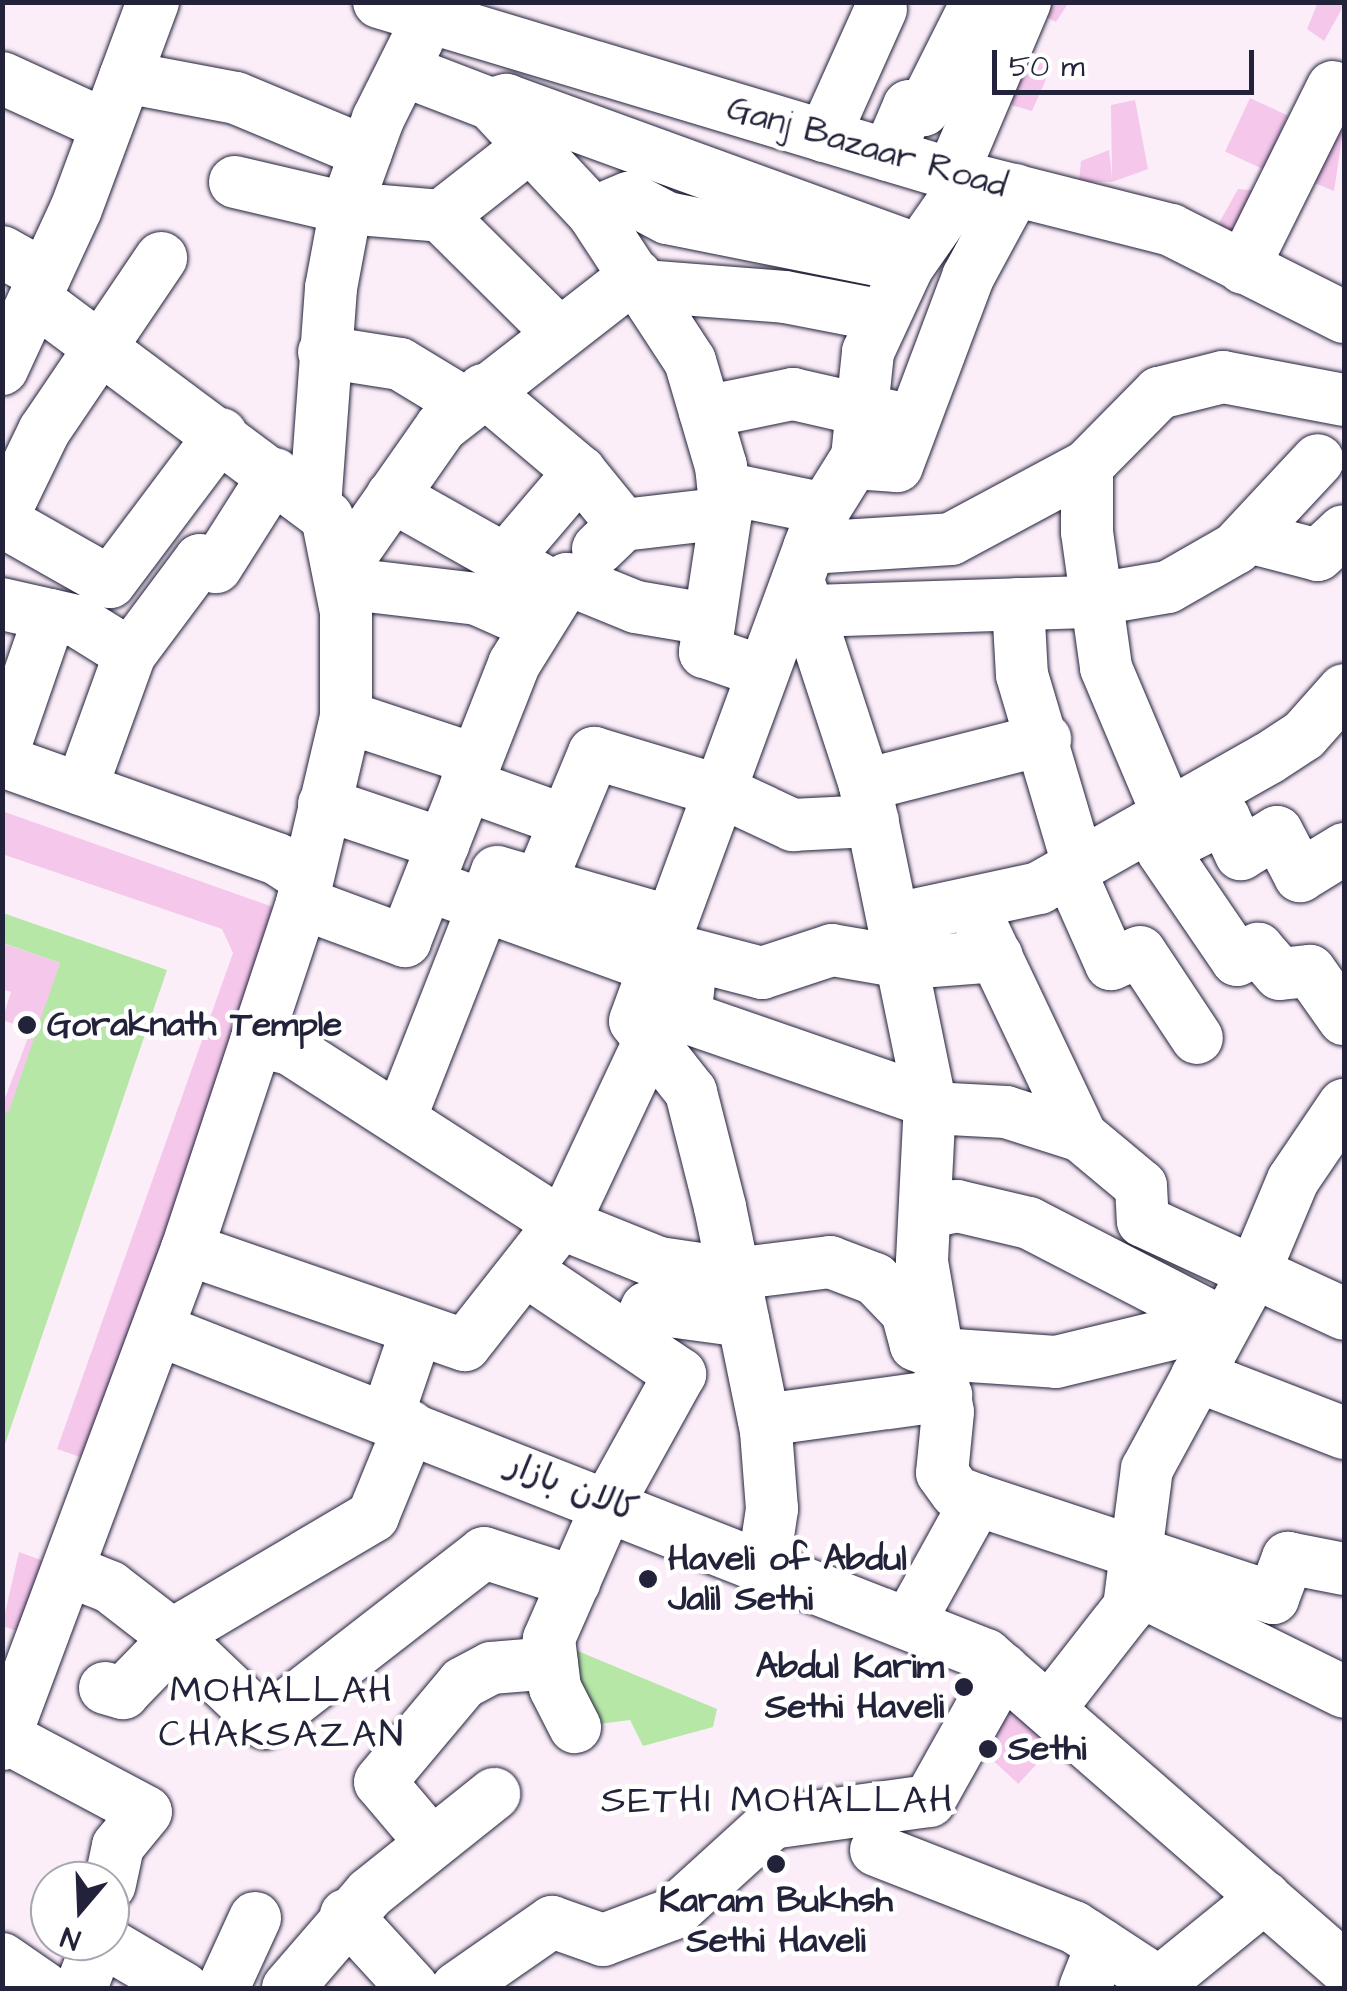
<!DOCTYPE html>
<meta charset="utf-8">
<style>
body{margin:0}
#map{position:relative;width:1347px;height:1991px;overflow:hidden;background:#fceef9;font-family:"Architects Daughter","Playpen Sans Arabic",sans-serif}
div>[style]{position:absolute}
[style*='--x']{left:calc(var(--x)*1px);top:calc(var(--y)*1px);width:calc(var(--w)*1px);rotate:calc(var(--a)*1deg)}
.green>*{inset:0;background:#b6e7a7}
.building>*{inset:0;background:#f4c7eb;transform-origin:0 0}
.roads{filter:drop-shadow(0 0 2px #22223b) drop-shadow(0 0 2px #22223b)}
.minor>*{height:52px;margin:-26px;padding:0 26px;transform-origin:26px;border-radius:26px;background:#fff}
.dots>*{width:28px;height:28px;translate:-50% -50%;box-sizing:border-box;border:5px solid #fff;border-radius:50%}
span{translate:-50% -50%;white-space:nowrap;text-align:center;line-height:1.15;-webkit-text-stroke:9px #fff;paint-order:stroke}
.street-label{font-size:35px;color:#22223b}
.poi-label{font-size:35px;color:#22223b;font-weight:700}
.left{translate:0 -50%;text-align:left}
.right{translate:-100% -50%;text-align:right}
.neighbourhood-label{font-size:38px;color:#22223b;letter-spacing:2.5px}
.frame{position:absolute;inset:0;border:5px solid #22223b;pointer-events:none}
.north{position:absolute;left:30px;top:1861px;width:100px;height:100px;box-sizing:border-box;background:#fff;border:2px solid #a7a7b1;border-radius:50%;rotate:199deg;font-size:28px;font-weight:700;line-height:40px;text-align:center;color:#22223b}
.north::after{content:'';display:block;margin:auto;width:35px;height:45px;background:#22223b;clip-path:polygon(50% 0,100% 100%,50% 72%,0 100%)}
.scale{position:absolute;left:992px;top:50px;width:262px;height:45px;box-sizing:border-box;border:5px solid #22223b;border-top:0;padding-left:12px;font-size:30px;line-height:35px;white-space:nowrap;color:#22223b;-webkit-text-stroke:8px #fff;paint-order:stroke}
</style>
<div id="map">
<div class="green">
<div style="clip-path:polygon(3px 913px,167px 970px,3px 1450px,3px 1112px,60px 963px,3px 943px)"></div>
<div style="clip-path:polygon(549px 1639px,717px 1709px,713px 1727px,643px 1746px,630px 1720px,575px 1727px)"></div>
</div>
<div class="building">
<div style="clip-path:polygon(1040px 2px,1069px 2px,1056px 22px,1034px 11px)"></div>
<div style="clip-path:polygon(1318px 2px,1344px 5px,1324px 41px,1307px 29px)"></div>
<div style="clip-path:polygon(1004px 46px,1052px 66px,1032px 111px,981px 96px)"></div>
<div style="left:1250px;top:98px;width:42px;height:59px;rotate:25deg"></div>
<div style="clip-path:polygon(1135px 100px,1148px 169px,1112px 182px,1079px 182px,1081px 161px,1109px 150px,1112px 178px,1111px 105px)"></div>
<div style="clip-path:polygon(1329px 117px,1344px 125px,1334px 191px,1305px 179px)"></div>
<div style="clip-path:polygon(1238px 189px,1262px 191px,1243px 268px,1205px 248px)"></div>
<div style="clip-path:polygon(2px 811px,276px 908px,89px 1460px,57px 1449px,233px 953px,222px 929px,2px 854px)"></div>
<div style="clip-path:polygon(2px 943px,60px 963px,8px 1114px,2px 1106px,31px 1030px,2px 1020px,11px 992px,2px 989px)"></div>
<div style="clip-path:polygon(19px 1552px,52px 1564px,26px 1634px,2px 1626px)"></div>
<div style="left:1012px;top:1707px;width:57px;height:52px;rotate:43deg"></div>
</div>
<div class="roads">
<div class="minor">
<div style="--x:379;--y:2;--w:605;--a:16.73"></div>
<div style="--x:958;--y:176;--w:220;--a:14.2"></div>
<div style="--x:1171;--y:230;--w:194;--a:26.7"></div>
<div style="--x:405;--y:71;--w:92;--a:21"></div>
<div style="--x:491;--y:104;--w:149;--a:46.9"></div>
<div style="--x:593;--y:213;--w:177;--a:56.8"></div>
<div style="--x:690;--y:361;--w:109;--a:73.6"></div>
<div style="--x:721;--y:466;--w:47;--a:83.9"></div>
<div style="--x:726;--y:513;--w:141;--a:98.6"></div>
<div style="--x:705;--y:652;--w:61;--a:19"></div>
<div style="--x:125;--y:77;--w:113;--a:10.7"></div>
<div style="--x:236;--y:98;--w:141;--a:22.6"></div>
<div style="--x:2;--y:78;--w:115;--a:24.6"></div>
<div style="--x:491;--y:104;--w:16;--a:-15"></div>
<div style="--x:506;--y:100;--w:438;--a:20"></div>
<div style="--x:824;--y:136;--w:139;--a:-65.8"></div>
<div style="--x:888;--y:155;--w:53;--a:-66.8"></div>
<div style="--x:909;--y:106;--w:15;--a:16"></div>
<div style="--x:923;--y:110;--w:121;--a:-63.4"></div>
<div style="--x:952;--y:174;--w:187;--a:-67"></div>
<div style="--x:235;--y:182;--w:114;--a:13.2"></div>
<div style="--x:346;--y:208;--w:95;--a:4.8"></div>
<div style="--x:441;--y:216;--w:112;--a:-38.1"></div>
<div style="--x:593;--y:213;--w:39;--a:-23"></div>
<div style="--x:629;--y:198;--w:43;--a:27.8"></div>
<div style="--x:667;--y:218;--w:209;--a:11.3"></div>
<div style="--x:441;--y:216;--w:163;--a:44.8"></div>
<div style="--x:2;--y:252;--w:49;--a:29.2"></div>
<div style="--x:1243;--y:268;--w:202;--a:-63.6"></div>
<div style="--x:643;--y:286;--w:142;--a:4.4"></div>
<div style="--x:785;--y:297;--w:100;--a:11"></div>
<div style="--x:324;--y:352;--w:77;--a:9"></div>
<div style="--x:400;--y:364;--w:77;--a:31.2"></div>
<div style="--x:2;--y:369;--w:176;--a:-65.2"></div>
<div style="--x:76;--y:209;--w:221;--a:-69.6"></div>
<div style="--x:483;--y:390;--w:127;--a:40.2"></div>
<div style="--x:580;--y:472;--w:68;--a:50.9"></div>
<div style="--x:705;--y:412;--w:90;--a:-11.6"></div>
<div style="--x:793;--y:394;--w:104;--a:12.8"></div>
<div style="--x:854;--y:463;--w:43;--a:4"></div>
<div style="--x:897;--y:466;--w:202;--a:-69.4"></div>
<div style="--x:968;--y:277;--w:99;--a:-61.6"></div>
<div style="--x:1087;--y:466;--w:66;--a:90"></div>
<div style="--x:1087;--y:532;--w:137;--a:82"></div>
<div style="--x:1106;--y:668;--w:160;--a:67.1"></div>
<div style="--x:724;--y:488;--w:103;--a:11.7"></div>
<div style="--x:392;--y:496;--w:192;--a:29.4"></div>
<div style="--x:315;--y:506;--w:219;--a:-85.8"></div>
<div style="--x:331;--y:288;--w:81;--a:-79.4"></div>
<div style="--x:346;--y:208;--w:95;--a:-70.2"></div>
<div style="--x:378;--y:119;--w:89;--a:-63.4"></div>
<div style="--x:2;--y:518;--w:97;--a:-64.2"></div>
<div style="--x:44;--y:431;--w:209;--a:-55.9"></div>
<div style="--x:2;--y:521;--w:124;--a:29.5"></div>
<div style="--x:110;--y:582;--w:185;--a:-53.1"></div>
<div style="--x:1249;--y:537;--w:71;--a:14.6"></div>
<div style="--x:1318;--y:555;--w:35;--a:-43"></div>
<div style="--x:809;--y:548;--w:142;--a:-3.6"></div>
<div style="--x:951;--y:539;--w:154;--a:-28.2"></div>
<div style="--x:1087;--y:466;--w:103;--a:-45.4"></div>
<div style="--x:1159;--y:393;--w:66;--a:-14"></div>
<div style="--x:1223;--y:377;--w:123;--a:10.8"></div>
<div style="--x:598;--y:549;--w:35;--a:-44"></div>
<div style="--x:623;--y:525;--w:104;--a:-6.6"></div>
<div style="--x:505;--y:560;--w:116;--a:-49.6"></div>
<div style="--x:341;--y:570;--w:174;--a:-55"></div>
<div style="--x:441;--y:427;--w:247;--a:-37.9"></div>
<div style="--x:798;--y:580;--w:216;--a:71.9"></div>
<div style="--x:865;--y:785;--w:324;--a:78.4"></div>
<div style="--x:930;--y:1102;--w:160;--a:92.9"></div>
<div style="--x:922;--y:1262;--w:152;--a:80.2"></div>
<div style="--x:948;--y:1412;--w:61;--a:95.6"></div>
<div style="--x:942;--y:1473;--w:24;--a:54"></div>
<div style="--x:956;--y:1492;--w:22;--a:21"></div>
<div style="--x:977;--y:1500;--w:312;--a:18.3"></div>
<div style="--x:1273;--y:1598;--w:43;--a:-69.4"></div>
<div style="--x:1288;--y:1558;--w:57;--a:11.1"></div>
<div style="--x:344;--y:592;--w:24;--a:-15"></div>
<div style="--x:367;--y:586;--w:111;--a:6.7"></div>
<div style="--x:477;--y:599;--w:64;--a:24.1"></div>
<div style="--x:2;--y:604;--w:77;--a:12.8"></div>
<div style="--x:77;--y:621;--w:62;--a:31.9"></div>
<div style="--x:130;--y:654;--w:117;--a:-53.3"></div>
<div style="--x:200;--y:560;--w:17;--a:24"></div>
<div style="--x:216;--y:567;--w:110;--a:-57.6"></div>
<div style="--x:1018;--y:604;--w:71;--a:86.8"></div>
<div style="--x:1022;--y:675;--w:201;--a:73.5"></div>
<div style="--x:813;--y:611;--w:266;--a:-1.9"></div>
<div style="--x:1079;--y:602;--w:90;--a:-9.6"></div>
<div style="--x:1168;--y:587;--w:78;--a:-29.8"></div>
<div style="--x:1236;--y:548;--w:120;--a:-47"></div>
<div style="--x:346;--y:717;--w:137;--a:18.3"></div>
<div style="--x:2;--y:754;--w:147;--a:-70.9"></div>
<div style="--x:2;--y:761;--w:292;--a:19.6"></div>
<div style="--x:277;--y:859;--w:31;--a:33"></div>
<div style="--x:466;--y:785;--w:106;--a:19.8"></div>
<div style="--x:865;--y:785;--w:186;--a:-14.3"></div>
<div style="--x:81;--y:789;--w:144;--a:-70.1"></div>
<div style="--x:324;--y:804;--w:126;--a:18.6"></div>
<div style="--x:1166;--y:847;--w:65;--a:-26.6"></div>
<div style="--x:1224;--y:818;--w:40;--a:65"></div>
<div style="--x:1241;--y:854;--w:42;--a:-31.4"></div>
<div style="--x:1277;--y:832;--w:50;--a:62.4"></div>
<div style="--x:1300;--y:876;--w:52;--a:-31.5"></div>
<div style="--x:1162;--y:850;--w:133;--a:55.7"></div>
<div style="--x:1237;--y:960;--w:24;--a:-28"></div>
<div style="--x:1258;--y:949;--w:33;--a:49"></div>
<div style="--x:1280;--y:974;--w:30;--a:-6"></div>
<div style="--x:1310;--y:971;--w:59;--a:54.7"></div>
<div style="--x:1070;--y:872;--w:101;--a:66"></div>
<div style="--x:1111;--y:964;--w:31;--a:-22"></div>
<div style="--x:1140;--y:952;--w:103;--a:56.5"></div>
<div style="--x:540;--y:883;--w:141;--a:-67.4"></div>
<div style="--x:594;--y:753;--w:132;--a:16.8"></div>
<div style="--x:720;--y:791;--w:81;--a:25"></div>
<div style="--x:793;--y:825;--w:80;--a:-2.9"></div>
<div style="--x:449;--y:893;--w:219;--a:19.8"></div>
<div style="--x:302;--y:903;--w:110;--a:20.3"></div>
<div style="--x:405;--y:941;--w:298;--a:-68.5"></div>
<div style="--x:514;--y:664;--w:100;--a:-58.1"></div>
<div style="--x:567;--y:579;--w:74;--a:22.1"></div>
<div style="--x:636;--y:607;--w:71;--a:9.7"></div>
<div style="--x:896;--y:919;--w:146;--a:-12.2"></div>
<div style="--x:1039;--y:888;--w:264;--a:-29.5"></div>
<div style="--x:1269;--y:758;--w:42;--a:-33.3"></div>
<div style="--x:1304;--y:735;--w:60;--a:-48.4"></div>
<div style="--x:981;--y:925;--w:233;--a:64.6"></div>
<div style="--x:662;--y:947;--w:103;--a:14.6"></div>
<div style="--x:762;--y:973;--w:74;--a:-18.2"></div>
<div style="--x:832;--y:950;--w:76;--a:9.8"></div>
<div style="--x:907;--y:963;--w:90;--a:-4.4"></div>
<div style="--x:692;--y:956;--w:61;--a:96.5"></div>
<div style="--x:685;--y:1017;--w:259;--a:19.1"></div>
<div style="--x:256;--y:1041;--w:35;--a:13"></div>
<div style="--x:290;--y:1049;--w:321;--a:32.8"></div>
<div style="--x:560;--y:1223;--w:107;--a:22"></div>
<div style="--x:659;--y:1263;--w:76;--a:8.3"></div>
<div style="--x:734;--y:1274;--w:97;--a:-7.1"></div>
<div style="--x:830;--y:1262;--w:48;--a:20.7"></div>
<div style="--x:875;--y:1279;--w:46;--a:45.9"></div>
<div style="--x:907;--y:1312;--w:34;--a:75"></div>
<div style="--x:916;--y:1345;--w:26;--a:21"></div>
<div style="--x:940;--y:1354;--w:116;--a:3.9"></div>
<div style="--x:1056;--y:1362;--w:170;--a:-13.6"></div>
<div style="--x:931;--y:1108;--w:75;--a:3.1"></div>
<div style="--x:1006;--y:1112;--w:79;--a:17.7"></div>
<div style="--x:1081;--y:1136;--w:78;--a:39.8"></div>
<div style="--x:1141;--y:1186;--w:35;--a:87"></div>
<div style="--x:1143;--y:1221;--w:221;--a:24.8"></div>
<div style="--x:401;--y:1116;--w:262;--a:-68.5"></div>
<div style="--x:497;--y:872;--w:181;--a:16"></div>
<div style="--x:929;--y:1212;--w:29;--a:-12"></div>
<div style="--x:957;--y:1206;--w:74;--a:13.3"></div>
<div style="--x:1029;--y:1223;--w:216;--a:27.3"></div>
<div style="--x:187;--y:1249;--w:294;--a:19.1"></div>
<div style="--x:465;--y:1345;--w:167;--a:-51.8"></div>
<div style="--x:568;--y:1214;--w:192;--a:-64.8"></div>
<div style="--x:525;--y:1270;--w:187;--a:33.9"></div>
<div style="--x:680;--y:1374;--w:146;--a:119"></div>
<div style="--x:609;--y:1502;--w:150;--a:113.7"></div>
<div style="--x:549;--y:1639;--w:49;--a:83"></div>
<div style="--x:555;--y:1688;--w:44;--a:62.9"></div>
<div style="--x:159;--y:1330;--w:889;--a:21.45"></div>
<div style="--x:986;--y:1655;--w:475;--a:41.1"></div>
<div style="--x:632;--y:1340;--w:35;--a:-65"></div>
<div style="--x:647;--y:1308;--w:97;--a:7.7"></div>
<div style="--x:1197;--y:1376;--w:158;--a:21.2"></div>
<div style="--x:387;--y:1417;--w:90;--a:-71.2"></div>
<div style="--x:764;--y:1420;--w:184;--a:-7.8"></div>
<div style="--x:764;--y:1562;--w:54;--a:-81.4"></div>
<div style="--x:772;--y:1509;--w:78;--a:-94.4"></div>
<div style="--x:766;--y:1431;--w:229;--a:-101.6"></div>
<div style="--x:720;--y:1207;--w:119;--a:-104.2"></div>
<div style="--x:691;--y:1092;--w:90;--a:-128.3"></div>
<div style="--x:635;--y:1021;--w:541;--a:-69.79"></div>
<div style="--x:822;--y:513;--w:66;--a:-58"></div>
<div style="--x:857;--y:457;--w:106;--a:-84"></div>
<div style="--x:868;--y:352;--w:95;--a:-65.1"></div>
<div style="--x:908;--y:266;--w:106;--a:-55"></div>
<div style="--x:70;--y:1571;--w:43;--a:21.8"></div>
<div style="--x:110;--y:1587;--w:82;--a:37.6"></div>
<div style="--x:175;--y:1637;--w:124;--a:43.7"></div>
<div style="--x:265;--y:1723;--w:277;--a:-37.8"></div>
<div style="--x:484;--y:1553;--w:95;--a:17.9"></div>
<div style="--x:1136;--y:1589;--w:232;--a:26.3"></div>
<div style="--x:911;--y:1619;--w:136;--a:-61"></div>
<div style="--x:105;--y:1688;--w:19;--a:16"></div>
<div style="--x:123;--y:1693;--w:95;--a:-45.9"></div>
<div style="--x:189;--y:1625;--w:214;--a:-30.6"></div>
<div style="--x:373;--y:1516;--w:97;--a:-67.7"></div>
<div style="--x:1050;--y:1708;--w:128;--a:-52"></div>
<div style="--x:1129;--y:1607;--w:139;--a:-82.6"></div>
<div style="--x:1147;--y:1469;--w:229;--a:-61.5"></div>
<div style="--x:1256;--y:1268;--w:95;--a:-67.2"></div>
<div style="--x:1293;--y:1180;--w:91;--a:-55.8"></div>
<div style="--x:7;--y:1738;--w:157;--a:28"></div>
<div style="--x:146;--y:1812;--w:44;--a:129.5"></div>
<div style="--x:118;--y:1846;--w:40;--a:102"></div>
<div style="--x:2;--y:1744;--w:528;--a:-69.51"></div>
<div style="--x:187;--y:1249;--w:365;--a:-71.6"></div>
<div style="--x:302;--y:903;--w:191;--a:-76.7"></div>
<div style="--x:346;--y:717;--w:105;--a:-90"></div>
<div style="--x:346;--y:612;--w:97;--a:-101.3"></div>
<div style="--x:327;--y:517;--w:364;--a:-143.3"></div>
<div style="--x:430;--y:1841;--w:77;--a:-130.3"></div>
<div style="--x:380;--y:1782;--w:129;--a:-50"></div>
<div style="--x:463;--y:1683;--w:32;--a:-28"></div>
<div style="--x:491;--y:1668;--w:61;--a:-4.7"></div>
<div style="--x:876;--y:1850;--w:212;--a:21.3"></div>
<div style="--x:1074;--y:1927;--w:100;--a:33.2"></div>
<div style="--x:346;--y:1915;--w:99;--a:47.5"></div>
<div style="--x:103;--y:1941;--w:93;--a:30.4"></div>
<div style="--x:2;--y:1959;--w:51;--a:34.6"></div>
<div style="--x:81;--y:1988;--w:50;--a:-69"></div>
<div style="--x:223;--y:1988;--w:77;--a:-65.4"></div>
<div style="--x:288;--y:1988;--w:125;--a:-49.2"></div>
<div style="--x:370;--y:1893;--w:159;--a:-38.6"></div>
<div style="--x:457;--y:1988;--w:116;--a:-34.8"></div>
<div style="--x:552;--y:1922;--w:54;--a:19.4"></div>
<div style="--x:603;--y:1940;--w:74;--a:-20.6"></div>
<div style="--x:672;--y:1914;--w:135;--a:-42.3"></div>
<div style="--x:772;--y:1823;--w:159;--a:-8"></div>
<div style="--x:929;--y:1801;--w:151;--a:-60.7"></div>
<div style="--x:1085;--y:1988;--w:46;--a:-68.4"></div>
<div style="--x:1153;--y:1988;--w:144;--a:-39.1"></div>
</div>
</div>
<div class="dots">
<div style="left:27px;top:1025px;background:#22223b"></div>
<div style="left:648px;top:1579px;background:#22223b"></div>
<div style="left:964px;top:1687px;background:#22223b"></div>
<div style="left:988px;top:1749px;background:#22223b"></div>
<div style="left:776px;top:1864px;background:#22223b"></div>
</div>
<div class="street-label">
<span style="left:867px;top:147px;rotate:16deg">Ganj Bazaar Road</span>
<span style="left:572px;top:1488px;rotate:21deg">کالان بازار</span>
</div>
<div class="poi-label">
<span class="left" style="left:47px;top:1025px">Goraknath Temple</span>
<span class="left" style="left:668px;top:1579px">Haveli of Abdul<br>Jalil Sethi</span>
<span class="right" style="left:944px;top:1687px">Abdul Karim<br>Sethi Haveli</span>
<span class="left" style="left:1008px;top:1749px">Sethi</span>
<span style="left:776px;top:1921px">Karam Bukhsh<br>Sethi Haveli</span>
</div>
<div class="neighbourhood-label">
<span style="left:282px;top:1714px">MOHALLAH<br>CHAKSAZAN</span>
<span style="left:778px;top:1802px">SETHI MOHALLAH</span>
</div>
<div class="frame"></div>
<div class="north">N</div>
<div class="scale">50 m</div>
</div>
